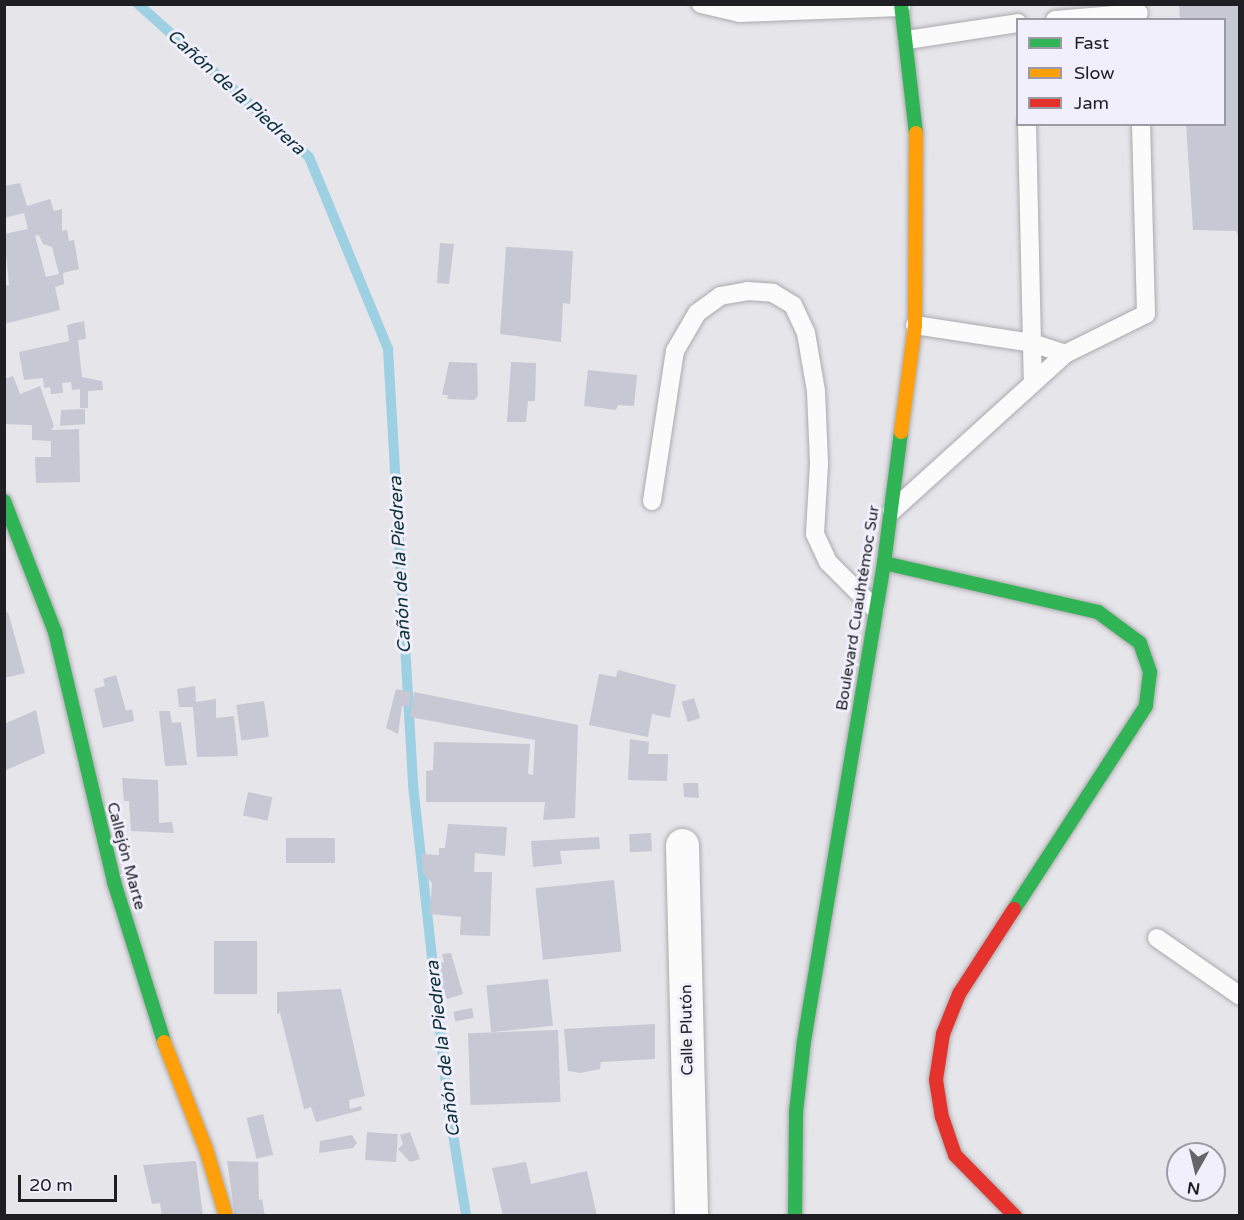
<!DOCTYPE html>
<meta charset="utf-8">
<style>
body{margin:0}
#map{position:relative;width:1244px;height:1220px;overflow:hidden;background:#e5e5ea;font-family:"Varela Round",sans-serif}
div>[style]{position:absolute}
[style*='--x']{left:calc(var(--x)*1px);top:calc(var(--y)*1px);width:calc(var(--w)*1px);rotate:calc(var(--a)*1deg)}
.stream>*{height:10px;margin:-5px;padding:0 5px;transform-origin:5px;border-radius:5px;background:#9cd0e2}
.building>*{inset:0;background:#c8c7d4;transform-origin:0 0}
.roads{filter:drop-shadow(0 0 2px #aaaaae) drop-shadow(0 0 2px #aaaaae)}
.lane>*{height:18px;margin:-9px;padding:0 9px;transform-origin:9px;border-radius:9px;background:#fbfbfc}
.street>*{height:33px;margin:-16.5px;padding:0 16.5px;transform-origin:16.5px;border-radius:16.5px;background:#fbfbfc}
.fast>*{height:14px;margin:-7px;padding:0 7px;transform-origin:7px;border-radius:7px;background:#30b455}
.slow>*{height:14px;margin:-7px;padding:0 7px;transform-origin:7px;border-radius:7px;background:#ff9f0a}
.jam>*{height:14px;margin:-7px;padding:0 7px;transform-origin:7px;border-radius:7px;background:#e5322d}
span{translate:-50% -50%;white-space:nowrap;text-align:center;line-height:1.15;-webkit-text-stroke:6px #f0effb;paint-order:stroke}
.street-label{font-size:16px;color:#1f1e23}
.water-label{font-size:18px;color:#0c313b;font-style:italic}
.frame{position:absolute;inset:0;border:6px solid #1f1e23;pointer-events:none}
.legend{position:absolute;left:1016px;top:18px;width:210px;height:108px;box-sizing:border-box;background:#f0effb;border:2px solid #9c9ba5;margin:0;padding:8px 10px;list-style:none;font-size:18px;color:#1f1e23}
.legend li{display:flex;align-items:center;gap:12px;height:30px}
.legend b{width:30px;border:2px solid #9c9ba5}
.north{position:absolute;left:1166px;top:1142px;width:60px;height:60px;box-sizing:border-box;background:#f0effb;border:2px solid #9c9ba5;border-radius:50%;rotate:188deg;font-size:16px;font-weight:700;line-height:24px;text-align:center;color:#1f1e23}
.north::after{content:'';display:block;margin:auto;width:21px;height:27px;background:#646469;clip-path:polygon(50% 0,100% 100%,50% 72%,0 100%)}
.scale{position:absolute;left:18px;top:1175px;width:99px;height:27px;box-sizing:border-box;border:3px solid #1f1e23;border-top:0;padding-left:8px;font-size:18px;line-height:21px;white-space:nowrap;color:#1f1e23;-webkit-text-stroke:4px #f0effb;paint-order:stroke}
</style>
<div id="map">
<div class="stream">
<div style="--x:138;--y:4;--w:229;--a:41.8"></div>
<div style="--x:309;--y:157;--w:208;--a:67.6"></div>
<div style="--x:388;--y:349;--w:437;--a:86.7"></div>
<div style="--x:413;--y:785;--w:320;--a:83.7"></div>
<div style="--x:448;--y:1103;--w:114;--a:80.9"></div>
</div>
<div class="building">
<div style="clip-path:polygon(1179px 4px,1240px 4px,1240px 238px,1236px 231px,1193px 230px,1186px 124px,1224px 124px,1224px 20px,1180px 20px)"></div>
<div style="clip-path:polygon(evenodd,20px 183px,27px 206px,50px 199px,54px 211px,62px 209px,62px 231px,67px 230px,69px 241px,74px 240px,79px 269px,63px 273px,64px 284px,55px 287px,60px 310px,4px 324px,4px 286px,9px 285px,4px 234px,28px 229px,24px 213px,4px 218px,4px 186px,20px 183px,39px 235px,43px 244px,52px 247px,59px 274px,46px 277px,35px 236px,39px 235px)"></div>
<div style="clip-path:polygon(440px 243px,454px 244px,449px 284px,437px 283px)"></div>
<div style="clip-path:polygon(506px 247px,573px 251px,570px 304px,563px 303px,561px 342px,500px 334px)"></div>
<div style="clip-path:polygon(84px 321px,86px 339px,78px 340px,82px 377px,102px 381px,103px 390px,88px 391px,88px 408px,80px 408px,80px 389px,72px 390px,71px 382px,62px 383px,63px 393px,51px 394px,50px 387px,44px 388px,43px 378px,24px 380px,19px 352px,69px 341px,67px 325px)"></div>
<div style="clip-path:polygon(449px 362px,477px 363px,478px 396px,474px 400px,447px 399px,448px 395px,442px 395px)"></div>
<div style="clip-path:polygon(511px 362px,536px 363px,535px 401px,528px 401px,526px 422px,507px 422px)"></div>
<div style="clip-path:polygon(588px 370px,637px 375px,634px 406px,618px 405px,616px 410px,584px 406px)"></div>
<div style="clip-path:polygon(13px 376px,20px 394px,40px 386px,54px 426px,51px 430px,79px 429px,80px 482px,36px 483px,35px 457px,51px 457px,51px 441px,32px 440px,32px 425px,4px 424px,4px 379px)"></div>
<div style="clip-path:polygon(85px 409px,85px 424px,60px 426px,61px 410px)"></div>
<div style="clip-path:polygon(8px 612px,25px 673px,4px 678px,4px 614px)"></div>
<div style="clip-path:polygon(618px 670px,676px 685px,670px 718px,652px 714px,648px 737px,589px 725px,599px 674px,616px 677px)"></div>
<div style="clip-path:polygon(116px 675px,126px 711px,132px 709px,134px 721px,103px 728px,94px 689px,105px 686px,103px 679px)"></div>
<div style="clip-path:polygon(195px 686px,196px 702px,216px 699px,216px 718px,234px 716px,238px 756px,197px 757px,193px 707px,179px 707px,177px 689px)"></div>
<div style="clip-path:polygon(396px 689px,411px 692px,409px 707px,402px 706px,398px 734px,386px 728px)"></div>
<div style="clip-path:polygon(414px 692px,578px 725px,575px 818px,543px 820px,545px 802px,426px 802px,426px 771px,433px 770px,434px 742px,530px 744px,528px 774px,533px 775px,535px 740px,410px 717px)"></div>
<div style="left:694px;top:698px;width:21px;height:13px;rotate:73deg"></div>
<div style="left:264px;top:701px;width:36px;height:28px;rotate:82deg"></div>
<div style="clip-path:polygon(36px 710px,45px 753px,4px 771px,4px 724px)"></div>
<div style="clip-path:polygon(159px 711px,170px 711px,172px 723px,181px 722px,187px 765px,165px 766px)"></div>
<div style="clip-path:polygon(630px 739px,649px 742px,648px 754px,668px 754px,667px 781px,628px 780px)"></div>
<div style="clip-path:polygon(122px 778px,158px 780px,159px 823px,172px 822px,174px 833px,131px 831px,129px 801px,124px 801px)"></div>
<div style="clip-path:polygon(683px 783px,698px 783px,699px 798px,684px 797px)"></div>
<div style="left:248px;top:792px;width:25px;height:24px;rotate:12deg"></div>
<div style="clip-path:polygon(448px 824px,507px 827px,505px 856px,475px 853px,474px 872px,492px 872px,490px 936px,460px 935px,461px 917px,430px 914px,432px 883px,423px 873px,422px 854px,439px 855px,439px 848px,445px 848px)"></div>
<div style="left:651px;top:833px;width:18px;height:22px;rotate:87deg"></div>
<div style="clip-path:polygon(599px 837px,600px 849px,560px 851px,562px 864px,533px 867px,531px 841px)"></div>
<div style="left:286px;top:838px;width:49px;height:25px"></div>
<div style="left:614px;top:880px;width:72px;height:79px;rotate:84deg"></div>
<div style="left:214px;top:941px;width:43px;height:53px"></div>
<div style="clip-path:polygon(451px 953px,463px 994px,447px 999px,434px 966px,444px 962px,442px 954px)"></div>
<div style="left:548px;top:979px;width:47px;height:62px;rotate:84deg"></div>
<div style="clip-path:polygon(341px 989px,365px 1096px,349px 1100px,350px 1109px,361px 1106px,362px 1110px,316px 1122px,311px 1107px,304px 1109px,280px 1013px,277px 1014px,277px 992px)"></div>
<div style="left:472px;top:1008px;width:10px;height:19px;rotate:79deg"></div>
<div style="clip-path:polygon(655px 1024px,655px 1059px,601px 1062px,600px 1069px,580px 1073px,568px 1071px,564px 1029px)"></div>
<div style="left:558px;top:1030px;width:72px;height:90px;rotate:88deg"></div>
<div style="left:263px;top:1114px;width:42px;height:17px;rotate:76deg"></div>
<div style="left:367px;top:1132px;width:31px;height:28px;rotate:4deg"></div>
<div style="clip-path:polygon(410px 1132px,420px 1159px,410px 1162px,398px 1149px,403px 1144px,400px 1135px)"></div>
<div style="clip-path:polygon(352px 1135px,357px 1143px,353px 1148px,319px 1153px,320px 1141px)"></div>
<div style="clip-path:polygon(196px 1161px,203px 1216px,162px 1216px,160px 1203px,152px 1204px,143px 1165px)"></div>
<div style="clip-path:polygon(227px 1161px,258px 1162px,259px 1200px,262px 1199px,265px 1216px,235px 1216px)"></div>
<div style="clip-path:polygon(526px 1162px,531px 1184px,587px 1171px,597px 1216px,503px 1216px,492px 1168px)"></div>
</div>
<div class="roads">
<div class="lane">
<div style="--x:701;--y:4;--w:39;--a:13"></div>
<div style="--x:739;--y:13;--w:162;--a:-2.1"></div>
<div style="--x:1055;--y:20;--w:84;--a:-4.8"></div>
<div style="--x:907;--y:40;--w:112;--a:-8.7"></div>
<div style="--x:1027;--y:124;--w:255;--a:88.7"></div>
<div style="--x:915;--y:325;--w:118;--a:8.7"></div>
<div style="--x:1032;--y:343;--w:35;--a:18"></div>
<div style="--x:652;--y:501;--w:152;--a:-81.3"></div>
<div style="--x:675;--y:351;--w:44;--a:-59.9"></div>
<div style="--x:697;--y:313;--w:29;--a:-36"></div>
<div style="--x:720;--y:296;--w:27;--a:-10"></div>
<div style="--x:747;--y:291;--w:26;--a:4"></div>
<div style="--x:773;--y:293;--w:23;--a:31"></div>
<div style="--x:793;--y:305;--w:31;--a:65"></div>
<div style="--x:806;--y:333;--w:59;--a:80.2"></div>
<div style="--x:816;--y:391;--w:73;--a:87.6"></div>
<div style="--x:819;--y:464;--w:70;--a:93.3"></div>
<div style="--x:815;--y:534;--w:31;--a:65"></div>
<div style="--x:828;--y:562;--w:66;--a:45"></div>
<div style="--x:892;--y:511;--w:234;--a:-42.2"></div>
<div style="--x:1065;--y:354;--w:90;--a:-26.3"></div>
<div style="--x:1146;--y:314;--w:190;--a:-91.5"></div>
<div style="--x:1157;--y:938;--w:101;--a:34.9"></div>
</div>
<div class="street">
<div style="--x:682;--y:845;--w:371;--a:88.6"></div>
</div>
<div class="fast">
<div style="--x:901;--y:4;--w:130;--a:83.4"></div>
<div style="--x:4;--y:501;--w:141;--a:68.7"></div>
<div style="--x:55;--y:632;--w:257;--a:76.7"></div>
<div style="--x:114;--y:882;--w:168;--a:72.6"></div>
<div style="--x:884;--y:563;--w:220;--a:12.9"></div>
<div style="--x:1098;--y:612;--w:52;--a:36.4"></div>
<div style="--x:1140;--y:643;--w:31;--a:71"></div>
<div style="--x:1150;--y:672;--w:34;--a:97"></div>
<div style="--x:1146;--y:706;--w:242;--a:123"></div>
<div style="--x:795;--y:1216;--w:104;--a:-89.4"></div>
<div style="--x:796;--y:1112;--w:71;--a:-83.6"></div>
<div style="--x:804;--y:1041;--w:485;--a:-80.5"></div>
<div style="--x:884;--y:563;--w:132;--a:-82.6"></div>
</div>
<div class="slow">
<div style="--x:901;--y:432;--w:108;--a:-82.5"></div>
<div style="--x:915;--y:325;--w:192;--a:-89.7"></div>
<div style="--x:164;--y:1042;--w:115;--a:68.6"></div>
<div style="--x:206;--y:1149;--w:70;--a:73.4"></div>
</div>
<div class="jam">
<div style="--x:1014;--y:909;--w:101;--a:122.9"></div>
<div style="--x:959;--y:994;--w:43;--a:111.8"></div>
<div style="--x:943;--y:1034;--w:47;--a:98.7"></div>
<div style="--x:936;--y:1080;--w:37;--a:81"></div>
<div style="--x:942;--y:1117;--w:40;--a:71.1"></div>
<div style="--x:955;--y:1155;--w:86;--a:45.5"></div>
</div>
</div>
<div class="street-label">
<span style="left:858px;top:608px;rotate:-81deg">Boulevard Cuauhtémoc Sur</span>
<span style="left:126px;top:856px;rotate:75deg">Callejón Marte</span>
<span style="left:687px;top:1030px;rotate:-91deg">Calle Plutón</span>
</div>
<div class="water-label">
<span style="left:236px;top:92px;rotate:42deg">Cañón de la Piedrera</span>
<span style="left:400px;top:565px;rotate:-93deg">Cañón de la Piedrera</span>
<span style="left:443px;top:1049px;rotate:-97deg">Cañón de la Piedrera</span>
</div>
<div class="frame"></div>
<ul class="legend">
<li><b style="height:8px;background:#30b455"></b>Fast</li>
<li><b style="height:8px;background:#ff9f0a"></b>Slow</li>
<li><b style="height:8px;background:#e5322d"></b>Jam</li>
</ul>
<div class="north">N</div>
<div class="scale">20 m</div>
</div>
